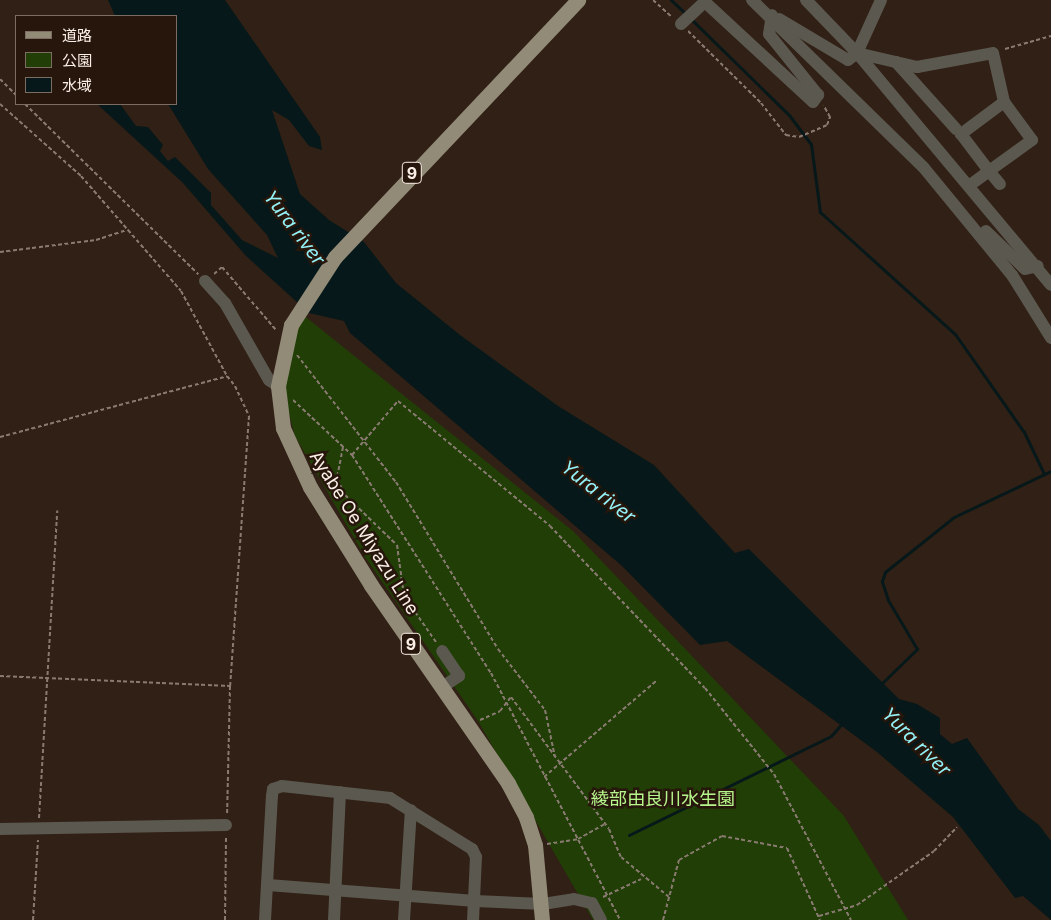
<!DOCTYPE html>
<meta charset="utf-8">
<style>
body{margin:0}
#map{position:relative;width:1051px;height:920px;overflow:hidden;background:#312015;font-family:Inter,"Noto Sans JP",sans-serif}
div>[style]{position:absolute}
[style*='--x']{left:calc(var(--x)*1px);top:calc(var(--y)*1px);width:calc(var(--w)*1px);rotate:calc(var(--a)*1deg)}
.green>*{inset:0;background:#213e06}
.water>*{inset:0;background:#061819}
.stream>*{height:3px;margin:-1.5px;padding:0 1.5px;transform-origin:1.5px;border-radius:1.5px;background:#061819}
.path>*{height:2px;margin-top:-1px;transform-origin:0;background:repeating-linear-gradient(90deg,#897b71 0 4px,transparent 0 6.5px)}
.minor>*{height:12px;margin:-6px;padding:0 6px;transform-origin:6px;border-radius:6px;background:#5b584f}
.major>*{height:15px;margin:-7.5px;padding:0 7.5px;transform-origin:7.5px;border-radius:7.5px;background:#928b78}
span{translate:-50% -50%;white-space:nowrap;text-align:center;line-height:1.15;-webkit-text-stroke:5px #27160b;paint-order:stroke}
.shield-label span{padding:1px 4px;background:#27160b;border:1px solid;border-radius:4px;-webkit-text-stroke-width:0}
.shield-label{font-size:16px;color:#fbefe8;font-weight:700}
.street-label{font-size:18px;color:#fbefe8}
.park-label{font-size:18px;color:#b6f58b}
.water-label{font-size:19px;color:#94f3f8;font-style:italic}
.legend{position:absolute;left:15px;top:15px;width:162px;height:90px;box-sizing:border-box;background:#27160b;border:1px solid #7c6d63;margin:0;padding:6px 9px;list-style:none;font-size:15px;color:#fbefe8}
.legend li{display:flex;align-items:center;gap:10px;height:25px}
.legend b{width:25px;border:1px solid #7c6d63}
</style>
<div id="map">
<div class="green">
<div style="clip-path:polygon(302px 314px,573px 531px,844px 816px,908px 920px,593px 920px,478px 721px,365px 557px,295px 436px,284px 395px,287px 350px)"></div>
</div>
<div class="water">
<div style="clip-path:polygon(108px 0,225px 0,320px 137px,322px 150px,309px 146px,289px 120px,272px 110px,300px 194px,329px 220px,364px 242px,396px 283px,460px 335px,558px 406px,654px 465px,735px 553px,749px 549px,899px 699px,917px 704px,940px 718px,940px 734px,952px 744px,967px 738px,1018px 809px,1039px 825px,1051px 841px,1051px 920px,1023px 896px,1015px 898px,953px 817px,877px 752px,727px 641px,700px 645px,622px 566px,350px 333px,344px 321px,309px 313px,246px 256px,183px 183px,97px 104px,120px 104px,136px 126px,148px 127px,163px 145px,160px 151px,168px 161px,175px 157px,211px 193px,211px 205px,242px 240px,278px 258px,267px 235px,208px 169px,168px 104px,176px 104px,176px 16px,115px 16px)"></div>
</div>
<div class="stream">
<div style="--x:671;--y:0;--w:22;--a:43"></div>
<div style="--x:691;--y:19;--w:137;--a:44.4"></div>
<div style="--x:789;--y:115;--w:36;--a:53"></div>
<div style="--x:811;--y:144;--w:69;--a:82.5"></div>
<div style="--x:820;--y:212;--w:182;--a:42.1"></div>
<div style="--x:955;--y:334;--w:120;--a:54.9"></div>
<div style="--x:1024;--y:432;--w:47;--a:64.5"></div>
<div style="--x:880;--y:685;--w:52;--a:-44.2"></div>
<div style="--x:917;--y:649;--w:57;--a:-120.6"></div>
<div style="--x:888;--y:600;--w:20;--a:-108"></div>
<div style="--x:882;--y:581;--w:9;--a:-72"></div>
<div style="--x:885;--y:572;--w:88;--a:-38.6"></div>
<div style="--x:954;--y:517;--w:107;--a:-25.4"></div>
<div style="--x:629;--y:835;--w:225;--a:-26.1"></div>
<div style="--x:831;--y:736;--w:20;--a:-49"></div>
</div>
<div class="path">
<div style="--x:653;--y:0;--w:25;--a:42"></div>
<div style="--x:688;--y:31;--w:103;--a:44.6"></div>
<div style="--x:761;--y:103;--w:41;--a:52"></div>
<div style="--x:786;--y:135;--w:13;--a:9"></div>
<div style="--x:799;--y:137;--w:30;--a:-23"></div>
<div style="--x:827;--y:125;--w:9;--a:-69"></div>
<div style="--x:830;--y:117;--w:13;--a:-119"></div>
<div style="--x:1005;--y:49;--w:48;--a:-15.8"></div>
<div style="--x:0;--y:79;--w:23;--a:45"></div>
<div style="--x:0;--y:104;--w:108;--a:41.6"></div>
<div style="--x:81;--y:176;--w:152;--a:49"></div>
<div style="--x:181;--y:291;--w:97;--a:61.6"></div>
<div style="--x:25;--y:104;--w:243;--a:44.5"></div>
<div style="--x:0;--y:252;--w:97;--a:-7.1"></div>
<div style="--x:96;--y:240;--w:33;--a:-18"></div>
<div style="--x:214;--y:274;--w:11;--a:-41"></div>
<div style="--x:222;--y:267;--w:83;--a:49.4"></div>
<div style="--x:297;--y:355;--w:161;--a:52.1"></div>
<div style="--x:396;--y:482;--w:196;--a:58.6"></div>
<div style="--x:498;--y:649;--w:77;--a:52.4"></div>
<div style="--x:545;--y:710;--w:48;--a:78"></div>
<div style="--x:293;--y:400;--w:81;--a:43"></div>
<div style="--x:352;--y:455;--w:259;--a:57.5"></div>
<div style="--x:491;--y:673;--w:279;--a:62.4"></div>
<div style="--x:0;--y:437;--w:235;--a:-15"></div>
<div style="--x:227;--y:376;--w:13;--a:51"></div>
<div style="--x:235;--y:386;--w:33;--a:65"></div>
<div style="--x:249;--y:416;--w:271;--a:94"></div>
<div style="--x:230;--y:686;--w:128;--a:91.3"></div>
<div style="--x:343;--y:447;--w:33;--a:101"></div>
<div style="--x:337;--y:479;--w:18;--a:63"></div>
<div style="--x:345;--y:495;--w:72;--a:43.9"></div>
<div style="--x:397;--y:545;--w:51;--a:82.2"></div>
<div style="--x:404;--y:596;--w:56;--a:55.2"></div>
<div style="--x:352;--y:455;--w:71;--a:-49.6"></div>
<div style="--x:398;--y:401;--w:197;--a:39.4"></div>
<div style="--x:550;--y:526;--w:224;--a:46.3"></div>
<div style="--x:705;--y:688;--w:110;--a:51.3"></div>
<div style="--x:774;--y:774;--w:165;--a:62.2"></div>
<div style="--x:0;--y:676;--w:230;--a:2.5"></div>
<div style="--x:480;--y:720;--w:22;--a:-24"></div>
<div style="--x:500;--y:711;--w:18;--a:-52"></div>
<div style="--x:511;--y:697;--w:164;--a:53.4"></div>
<div style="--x:609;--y:829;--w:30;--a:67"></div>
<div style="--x:621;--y:857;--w:62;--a:39.8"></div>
<div style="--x:544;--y:777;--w:148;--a:-40.6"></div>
<div style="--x:39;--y:818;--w:308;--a:-86.6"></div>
<div style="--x:547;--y:844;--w:31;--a:-9"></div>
<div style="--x:578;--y:839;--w:31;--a:-29"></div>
<div style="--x:603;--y:897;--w:42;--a:-25.3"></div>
<div style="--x:819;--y:916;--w:40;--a:-16"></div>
<div style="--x:857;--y:905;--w:94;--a:-35"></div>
<div style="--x:934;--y:851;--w:33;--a:-46"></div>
<div style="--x:33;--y:920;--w:80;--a:-86.4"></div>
<div style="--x:225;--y:920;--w:84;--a:-89.3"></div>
<div style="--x:663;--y:920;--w:62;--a:-75.1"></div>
<div style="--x:679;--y:860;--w:49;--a:-29.2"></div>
<div style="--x:722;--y:836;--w:66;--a:10.5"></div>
<div style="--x:787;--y:848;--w:79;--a:65.4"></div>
</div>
<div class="minor">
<div style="--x:752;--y:0;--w:240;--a:44.3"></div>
<div style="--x:924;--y:168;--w:139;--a:50.6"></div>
<div style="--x:1012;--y:275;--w:74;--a:58.2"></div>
<div style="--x:806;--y:0;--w:74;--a:46.1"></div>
<div style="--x:857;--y:53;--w:302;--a:50.1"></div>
<div style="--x:779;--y:19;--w:80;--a:30.7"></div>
<div style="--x:848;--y:60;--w:11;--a:-38"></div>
<div style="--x:857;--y:53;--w:58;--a:-65.6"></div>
<div style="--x:681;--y:24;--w:33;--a:-43"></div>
<div style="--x:705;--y:2;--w:147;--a:42.8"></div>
<div style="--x:813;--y:102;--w:9;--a:-54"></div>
<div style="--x:818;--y:95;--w:78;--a:-128.8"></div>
<div style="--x:769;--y:34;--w:19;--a:-81"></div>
<div style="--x:857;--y:53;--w:62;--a:13.1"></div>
<div style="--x:917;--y:67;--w:77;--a:-10.4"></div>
<div style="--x:993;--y:53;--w:50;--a:77.3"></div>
<div style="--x:896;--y:62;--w:90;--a:48.2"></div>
<div style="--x:970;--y:185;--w:24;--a:-36"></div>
<div style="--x:989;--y:171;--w:53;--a:-35.8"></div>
<div style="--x:1032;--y:140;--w:47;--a:-126.4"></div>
<div style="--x:1004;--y:102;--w:54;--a:143.3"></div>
<div style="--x:961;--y:134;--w:46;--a:52.9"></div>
<div style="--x:989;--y:171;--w:17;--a:50"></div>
<div style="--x:986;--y:231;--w:54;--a:44.3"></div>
<div style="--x:1025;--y:269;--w:13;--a:-13"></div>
<div style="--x:205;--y:281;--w:30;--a:48"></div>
<div style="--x:225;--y:303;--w:89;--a:60.3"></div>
<div style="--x:269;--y:380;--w:11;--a:34"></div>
<div style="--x:441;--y:688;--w:22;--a:-34"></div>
<div style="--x:459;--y:676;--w:30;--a:-124"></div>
<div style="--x:0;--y:829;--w:226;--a:-1"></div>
<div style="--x:268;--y:885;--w:208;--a:4.4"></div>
<div style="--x:475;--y:901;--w:68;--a:2.5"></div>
<div style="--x:543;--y:904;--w:31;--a:-9"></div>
<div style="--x:574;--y:899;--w:18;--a:13"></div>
<div style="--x:592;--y:903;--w:19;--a:62"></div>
<div style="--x:265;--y:920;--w:124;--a:-86.8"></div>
<div style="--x:272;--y:796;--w:7;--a:-82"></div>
<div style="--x:273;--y:789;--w:9;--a:-18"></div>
<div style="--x:282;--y:786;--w:109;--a:6.3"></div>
<div style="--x:390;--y:798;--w:97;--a:31.9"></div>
<div style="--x:472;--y:849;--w:9;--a:63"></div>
<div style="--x:476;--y:857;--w:63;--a:92.7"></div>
<div style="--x:334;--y:920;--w:128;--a:-87.3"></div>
<div style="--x:404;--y:920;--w:110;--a:-86.4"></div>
</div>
<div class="major">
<div style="--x:542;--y:920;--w:75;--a:-95.3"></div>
<div style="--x:535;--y:845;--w:29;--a:-108"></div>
<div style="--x:526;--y:817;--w:38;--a:-118"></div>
<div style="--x:508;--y:783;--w:241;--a:-124.7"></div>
<div style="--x:371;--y:585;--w:115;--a:-121.9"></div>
<div style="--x:310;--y:487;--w:65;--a:-114.6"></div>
<div style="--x:283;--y:428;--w:42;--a:-96.8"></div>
<div style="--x:278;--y:386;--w:62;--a:-78"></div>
<div style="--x:291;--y:325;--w:81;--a:-57.1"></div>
<div style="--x:335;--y:257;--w:354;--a:-46.6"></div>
</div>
<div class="shield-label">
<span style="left:412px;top:173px">9</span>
<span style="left:411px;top:644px">9</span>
</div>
<div class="street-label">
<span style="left:364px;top:533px;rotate:58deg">Ayabe Oe Miyazu Line</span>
</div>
<div class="park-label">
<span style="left:663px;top:799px">綾部由良川水生園</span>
</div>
<div class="water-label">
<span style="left:294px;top:228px;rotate:53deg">Yura river</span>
<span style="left:598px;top:492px;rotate:38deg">Yura river</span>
<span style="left:916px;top:742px;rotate:45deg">Yura river</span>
</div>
<ul class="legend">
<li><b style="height:6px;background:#928b78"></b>道路</li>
<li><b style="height:14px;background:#213e06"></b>公園</li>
<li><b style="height:14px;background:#061819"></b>水域</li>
</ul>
</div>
